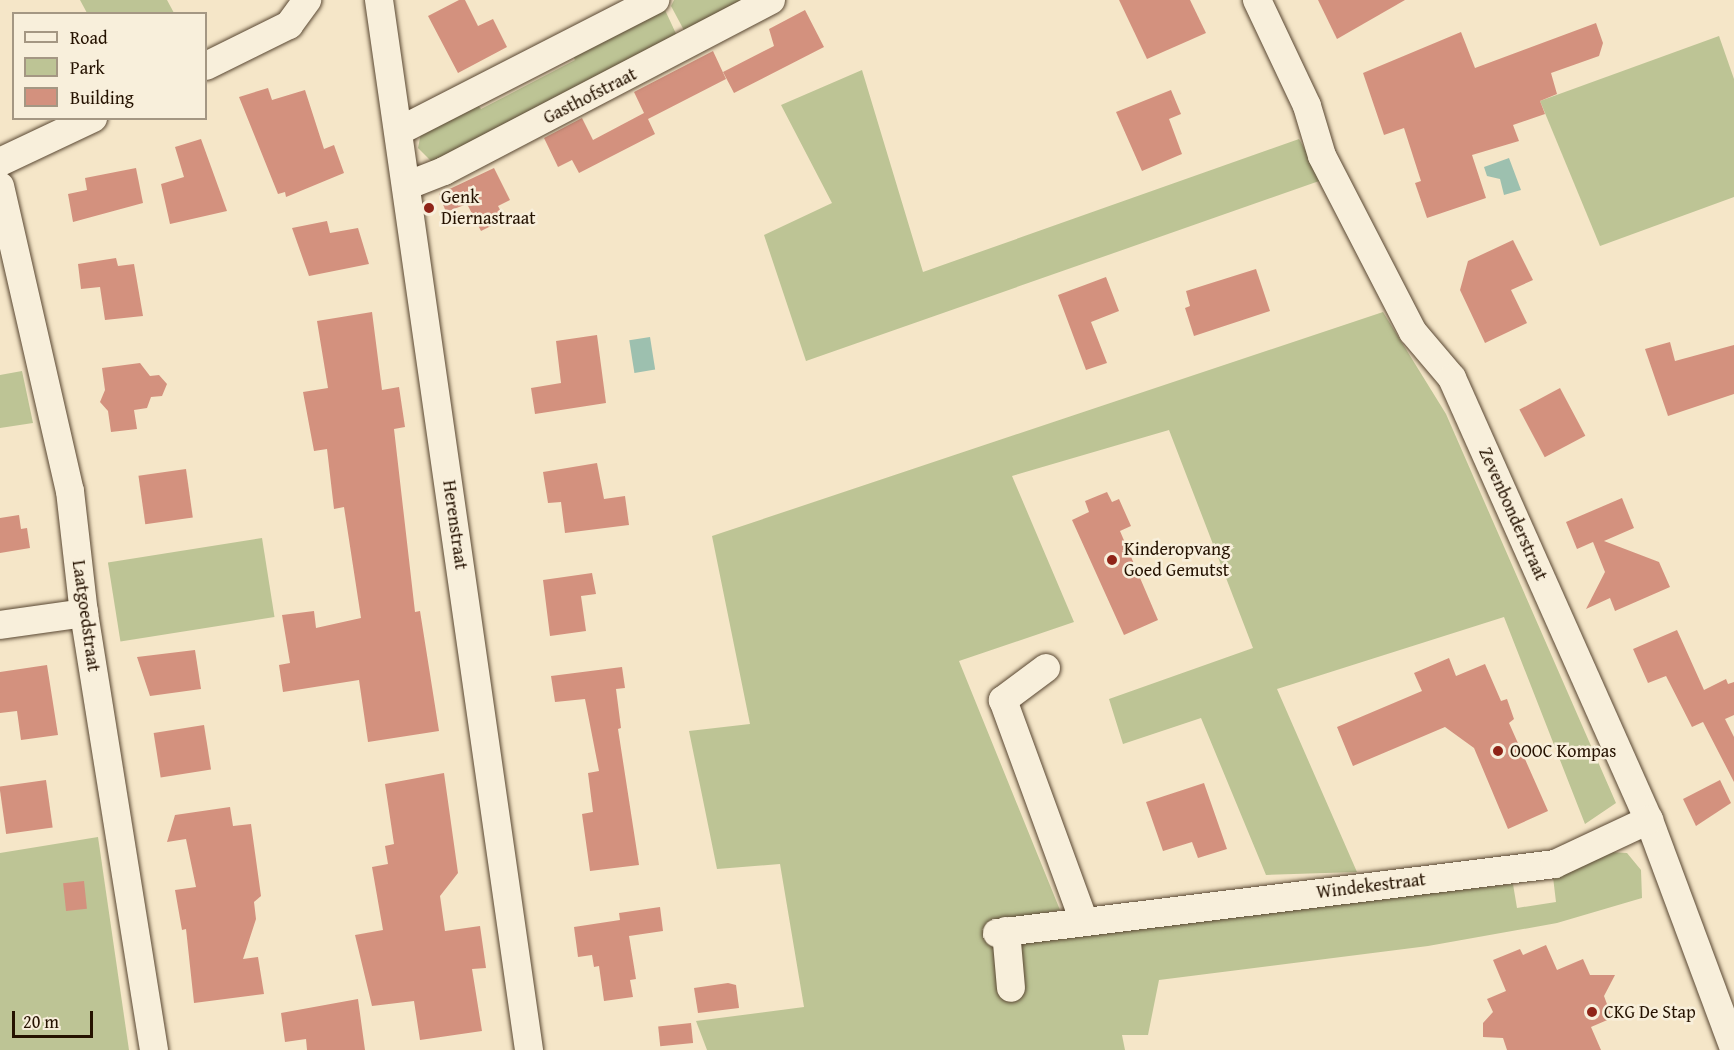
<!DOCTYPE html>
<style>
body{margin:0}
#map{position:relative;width:1734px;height:1050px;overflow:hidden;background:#f5e6c8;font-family:"Gentium Book Plus",serif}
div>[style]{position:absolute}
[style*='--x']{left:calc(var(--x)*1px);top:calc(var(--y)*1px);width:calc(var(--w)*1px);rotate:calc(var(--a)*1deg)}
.green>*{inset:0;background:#bdc495;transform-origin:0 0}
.water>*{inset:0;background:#9dc0af;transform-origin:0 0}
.building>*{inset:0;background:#d3917e;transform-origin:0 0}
.roads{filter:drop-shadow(0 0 2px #594732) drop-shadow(0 0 2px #594732)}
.minor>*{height:28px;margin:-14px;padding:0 14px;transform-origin:14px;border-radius:14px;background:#f8efdb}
.dots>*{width:16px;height:16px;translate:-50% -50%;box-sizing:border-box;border:3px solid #f8efdb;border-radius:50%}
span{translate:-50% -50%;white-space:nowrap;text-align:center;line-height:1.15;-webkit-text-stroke:5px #f8efdb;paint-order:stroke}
.street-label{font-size:18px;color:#251200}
.poi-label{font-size:18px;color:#251200}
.left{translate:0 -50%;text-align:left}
.legend{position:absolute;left:12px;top:12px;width:195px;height:108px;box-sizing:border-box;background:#f8efdb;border:2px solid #a49783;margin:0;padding:8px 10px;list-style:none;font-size:18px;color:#251200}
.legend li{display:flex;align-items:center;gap:12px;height:30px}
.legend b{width:30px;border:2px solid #a49783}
.scale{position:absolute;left:12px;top:1011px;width:81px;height:27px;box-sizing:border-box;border:3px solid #251200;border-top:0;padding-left:8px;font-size:18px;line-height:21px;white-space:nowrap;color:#251200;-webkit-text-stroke:4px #f8efdb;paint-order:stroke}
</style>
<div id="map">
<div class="green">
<div style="clip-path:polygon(80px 0,167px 0,174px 13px,87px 13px)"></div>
<div style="clip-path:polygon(674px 0,762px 0,686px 34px,671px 6px)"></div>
<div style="clip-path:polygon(665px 10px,678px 38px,490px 131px,434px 164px,418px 148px,421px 133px,476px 102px,481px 109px,575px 60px,571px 52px)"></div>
<div style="clip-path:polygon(1719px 36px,1734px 79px,1734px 197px,1600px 246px,1540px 101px)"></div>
<div style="clip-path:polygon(862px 70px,923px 272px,1299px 139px,1322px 180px,806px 361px,764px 235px,832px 203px,781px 105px)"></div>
<div style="clip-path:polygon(1383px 312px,1446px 414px,1616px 803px,1585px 824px,1504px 617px,1277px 689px,1357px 872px,1266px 875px,1201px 718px,1123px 744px,1109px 699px,1253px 648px,1169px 430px,1012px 476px,1074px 622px,959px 661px,1060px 910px,990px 923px,1017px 939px,1513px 884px,1517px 908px,1556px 902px,1553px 877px,1610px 852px,1627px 853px,1641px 870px,1642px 898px,1557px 923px,1428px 946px,1159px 980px,1148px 1035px,1122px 1035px,1125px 1050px,707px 1050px,696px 1021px,804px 1007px,780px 864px,717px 869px,689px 731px,750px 724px,712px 536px)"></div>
<div style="clip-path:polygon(22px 371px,33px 423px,0 428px,0 375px)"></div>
<div style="left:262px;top:538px;width:80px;height:156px;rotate:81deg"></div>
<div style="clip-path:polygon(98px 837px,129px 1050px,0 1050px,0 853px)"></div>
</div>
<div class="water">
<div style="clip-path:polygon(1509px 158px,1521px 190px,1504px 195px,1500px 179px,1487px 176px,1484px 167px)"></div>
<div style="left:650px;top:337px;width:33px;height:21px;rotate:81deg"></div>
</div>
<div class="building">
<div style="clip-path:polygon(459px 0,465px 0,478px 26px,493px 19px,507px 47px,458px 73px,428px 16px)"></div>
<div style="clip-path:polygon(1119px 0,1190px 0,1206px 33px,1147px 59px)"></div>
<div style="clip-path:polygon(1318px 0,1405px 0,1337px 39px)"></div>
<div style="clip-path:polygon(805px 10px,824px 47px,734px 93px,723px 72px,774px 46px,769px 29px)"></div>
<div style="clip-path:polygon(1596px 23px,1603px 43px,1599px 56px,1551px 73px,1557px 94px,1540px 101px,1545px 114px,1513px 125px,1519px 141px,1472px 155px,1486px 198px,1427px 218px,1415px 183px,1421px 181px,1404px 128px,1384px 135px,1363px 73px,1461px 32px,1475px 68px)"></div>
<div style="clip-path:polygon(713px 51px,726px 79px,648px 119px,655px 134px,579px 173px,572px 160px,558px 167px,544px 138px,582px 118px,593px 140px,644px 113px,634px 92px)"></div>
<div style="clip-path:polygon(268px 88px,272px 100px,305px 90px,324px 149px,334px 145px,344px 173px,286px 197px,285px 192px,278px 194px,239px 97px)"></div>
<div style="clip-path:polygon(1171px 90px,1181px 114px,1169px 119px,1182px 154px,1142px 171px,1116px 112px)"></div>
<div style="clip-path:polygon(201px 139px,227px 211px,170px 224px,161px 184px,184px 177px,175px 147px)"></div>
<div style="clip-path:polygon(136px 168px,143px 203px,73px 222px,68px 194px,87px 190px,85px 178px)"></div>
<div style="clip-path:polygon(494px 168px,510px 200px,498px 206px,505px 219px,481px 231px,467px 204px,446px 212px,439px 194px)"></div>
<div style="clip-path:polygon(327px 221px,330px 233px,358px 228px,369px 264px,309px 276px,292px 228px)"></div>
<div style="clip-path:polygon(1513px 240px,1533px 280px,1511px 290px,1527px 323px,1485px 343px,1460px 290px,1468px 261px)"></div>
<div style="clip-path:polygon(116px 258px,118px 266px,134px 264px,143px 316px,105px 320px,100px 287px,81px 289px,78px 264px)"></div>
<div style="clip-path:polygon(1256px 269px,1270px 311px,1194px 336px,1185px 308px,1190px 306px,1186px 291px)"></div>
<div style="clip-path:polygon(1106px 277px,1119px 311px,1091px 322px,1107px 363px,1086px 370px,1058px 295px)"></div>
<div style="clip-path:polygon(372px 312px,382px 390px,399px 387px,405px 427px,394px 429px,415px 612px,420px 611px,439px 731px,368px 742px,359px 680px,283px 692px,279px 665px,290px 663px,282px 615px,314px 611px,316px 628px,361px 618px,344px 507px,334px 509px,327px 449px,314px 451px,303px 392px,328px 388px,317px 321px)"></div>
<div style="clip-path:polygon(597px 335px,606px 403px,535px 414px,531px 388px,561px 383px,556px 341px)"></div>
<div style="clip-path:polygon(1670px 342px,1675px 361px,1734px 345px,1734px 394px,1668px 416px,1645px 349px)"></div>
<div style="clip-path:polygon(140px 363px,150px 376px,159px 375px,167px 384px,162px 396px,151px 397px,147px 408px,134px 410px,137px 429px,111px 432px,108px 411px,100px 402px,105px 390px,102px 368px)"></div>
<div style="left:1560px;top:388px;width:54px;height:46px;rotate:62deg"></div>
<div style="clip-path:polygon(597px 463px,604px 499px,625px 496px,629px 525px,565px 533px,561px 502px,548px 503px,543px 472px)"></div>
<div style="left:186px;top:469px;width:49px;height:48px;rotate:82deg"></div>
<div style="clip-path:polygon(1107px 492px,1112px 502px,1119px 499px,1131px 526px,1120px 531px,1158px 620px,1124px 635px,1072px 520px,1089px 512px,1085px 501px)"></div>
<div style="clip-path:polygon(1622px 498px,1634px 528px,1604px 541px,1659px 562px,1670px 587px,1615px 611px,1610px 598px,1586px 609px,1605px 572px,1593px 542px,1577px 549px,1566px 522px)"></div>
<div style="clip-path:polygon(19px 515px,21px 529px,27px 528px,30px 548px,0 553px,0 518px)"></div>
<div style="clip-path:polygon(592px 573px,596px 594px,581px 596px,586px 631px,550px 636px,543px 580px)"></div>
<div style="clip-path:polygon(1677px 630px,1704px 690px,1726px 679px,1728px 684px,1734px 682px,1734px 715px,1725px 719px,1734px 737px,1734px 782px,1703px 722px,1692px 727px,1666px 676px,1648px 683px,1633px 649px)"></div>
<div style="clip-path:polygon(195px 650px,201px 689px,150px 696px,137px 657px)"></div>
<div style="clip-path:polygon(1449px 658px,1456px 676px,1485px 664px,1501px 701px,1507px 699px,1514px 719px,1509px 723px,1548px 811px,1508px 829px,1474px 748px,1445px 727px,1353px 766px,1337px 727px,1422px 691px,1414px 673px)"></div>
<div style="clip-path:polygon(47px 665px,58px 735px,21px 740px,17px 711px,0 713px,0 672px)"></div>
<div style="clip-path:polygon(622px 667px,625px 688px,616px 689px,621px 728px,618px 729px,639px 865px,590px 871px,582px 814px,593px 812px,588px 773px,599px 771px,585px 699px,555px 702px,551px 676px)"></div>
<div style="left:204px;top:725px;width:45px;height:51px;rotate:81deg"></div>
<div style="clip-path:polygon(444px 773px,458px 873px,440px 896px,445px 931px,480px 926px,486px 968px,472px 969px,482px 1031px,420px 1040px,414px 1001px,372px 1006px,355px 935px,383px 930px,372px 867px,388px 864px,385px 846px,394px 844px,385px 784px)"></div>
<div style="left:46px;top:780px;width:48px;height:47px;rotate:82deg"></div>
<div style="clip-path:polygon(1720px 780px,1731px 803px,1696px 826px,1683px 799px)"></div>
<div style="clip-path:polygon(1204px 783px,1227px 849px,1198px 858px,1192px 842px,1163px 851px,1146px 802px)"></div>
<div style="clip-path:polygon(230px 807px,233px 826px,251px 824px,261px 896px,254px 902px,256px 919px,243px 959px,258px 957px,264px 994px,194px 1003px,186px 929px,182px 930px,175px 890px,196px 887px,186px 839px,167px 842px,175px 815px)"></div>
<div style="left:84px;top:881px;width:28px;height:21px;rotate:84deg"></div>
<div style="clip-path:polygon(660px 907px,663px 931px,629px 936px,636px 979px,630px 980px,633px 997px,604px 1001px,599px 966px,594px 967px,592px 955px,578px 957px,574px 927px,620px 920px,619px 913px)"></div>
<div style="clip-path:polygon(1546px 945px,1557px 970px,1583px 959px,1590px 975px,1615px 975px,1604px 996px,1612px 1018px,1591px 1027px,1601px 1050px,1507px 1050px,1503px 1038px,1483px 1037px,1483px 1023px,1493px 1012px,1487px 999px,1506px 991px,1493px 960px,1520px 949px,1523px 955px)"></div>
<div style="clip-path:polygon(728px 983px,736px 985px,739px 1008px,698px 1013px,694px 988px)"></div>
<div style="clip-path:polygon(358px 999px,365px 1050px,307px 1050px,306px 1039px,285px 1042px,281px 1013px)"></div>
<div style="left:691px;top:1023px;width:20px;height:33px;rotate:84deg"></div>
</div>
<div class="roads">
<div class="minor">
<div style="--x:379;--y:0;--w:1061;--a:81.87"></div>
<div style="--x:1257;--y:0;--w:117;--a:64.7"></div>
<div style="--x:1307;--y:106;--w:52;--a:73.3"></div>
<div style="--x:1322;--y:156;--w:198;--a:62.7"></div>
<div style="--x:1413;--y:332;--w:60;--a:49.7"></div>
<div style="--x:1452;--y:378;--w:484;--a:66"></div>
<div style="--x:1649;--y:820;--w:243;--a:69.6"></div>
<div style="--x:206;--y:66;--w:93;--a:-26.3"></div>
<div style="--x:289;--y:25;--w:31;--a:-54"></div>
<div style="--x:399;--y:131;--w:288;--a:-27.1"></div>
<div style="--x:0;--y:162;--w:103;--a:-25.3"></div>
<div style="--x:0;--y:186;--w:313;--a:77.1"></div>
<div style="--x:70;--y:491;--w:123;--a:83.5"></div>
<div style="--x:84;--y:613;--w:443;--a:80.9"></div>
<div style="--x:406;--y:186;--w:41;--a:-21.5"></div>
<div style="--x:444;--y:171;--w:369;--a:-27.6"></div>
<div style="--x:0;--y:625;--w:85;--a:-8.1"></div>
<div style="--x:1046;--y:668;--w:54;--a:143.3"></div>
<div style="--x:1003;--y:700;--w:235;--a:69.9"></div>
<div style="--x:1006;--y:931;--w:57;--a:85"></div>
<div style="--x:997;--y:933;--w:562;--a:-7.05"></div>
<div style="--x:1555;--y:864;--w:104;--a:-25.1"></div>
</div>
</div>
<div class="dots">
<div style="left:429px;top:208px;background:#8f2418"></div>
<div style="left:1112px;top:560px;background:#8f2418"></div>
<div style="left:1498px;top:751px;background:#8f2418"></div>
<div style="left:1592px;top:1012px;background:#8f2418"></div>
</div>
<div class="street-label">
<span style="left:590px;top:96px;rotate:-27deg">Gasthofstraat</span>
<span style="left:1513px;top:514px;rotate:66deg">Zevenbonderstraat</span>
<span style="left:455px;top:525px;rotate:82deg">Herenstraat</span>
<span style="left:86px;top:616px;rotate:82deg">Laatgoedstraat</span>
<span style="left:1371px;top:886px;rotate:-7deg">Windekestraat</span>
</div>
<div class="poi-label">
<span class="left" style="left:441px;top:208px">Genk<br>Diernastraat</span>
<span class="left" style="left:1124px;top:560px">Kinderopvang<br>Goed Gemutst</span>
<span class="left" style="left:1510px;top:751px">OOOC Kompas</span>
<span class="left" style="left:1604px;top:1012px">CKG De Stap</span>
</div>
<ul class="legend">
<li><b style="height:8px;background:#f8efdb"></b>Road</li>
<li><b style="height:16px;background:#bdc495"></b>Park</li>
<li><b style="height:16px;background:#d3917e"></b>Building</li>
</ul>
<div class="scale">20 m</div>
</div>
